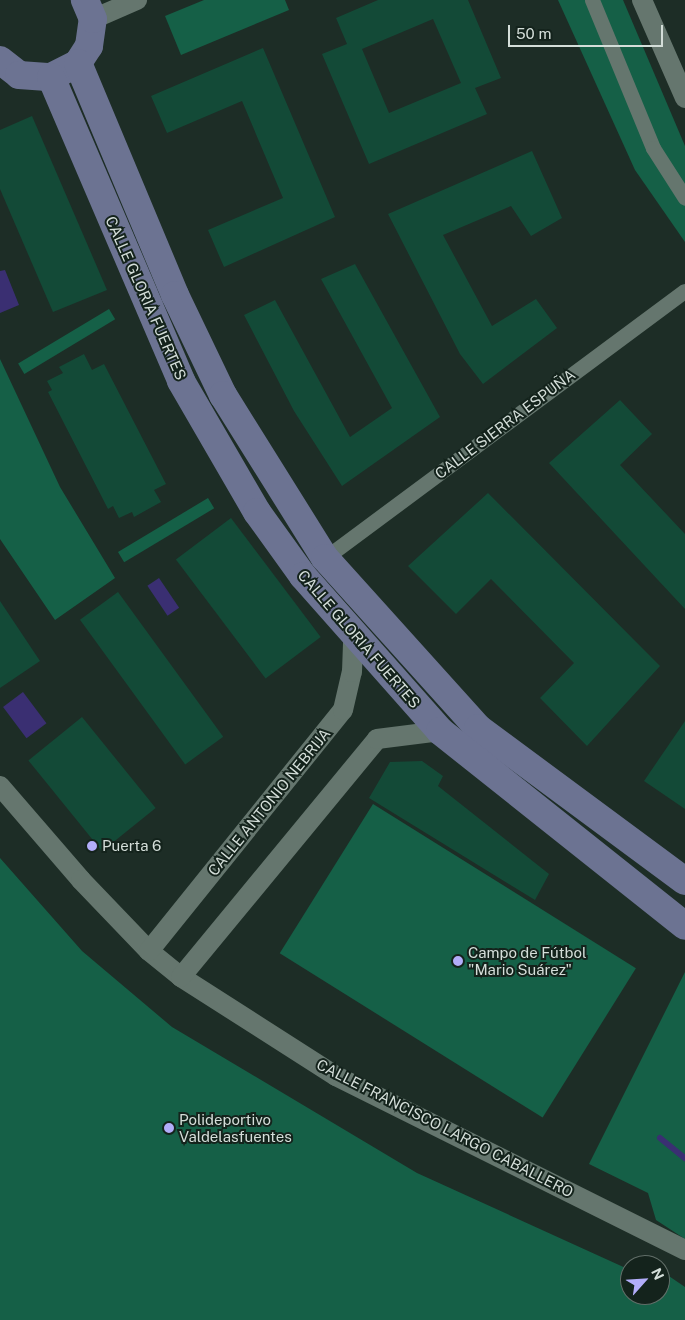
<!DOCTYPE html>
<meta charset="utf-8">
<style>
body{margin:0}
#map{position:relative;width:685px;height:1320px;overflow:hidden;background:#1d2d26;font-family:"Public Sans",sans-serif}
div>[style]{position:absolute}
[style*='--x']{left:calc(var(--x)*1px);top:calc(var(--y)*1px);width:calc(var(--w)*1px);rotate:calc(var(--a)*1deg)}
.green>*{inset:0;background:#156047;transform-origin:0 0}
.water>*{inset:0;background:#3a2f72;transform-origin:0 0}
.stream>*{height:6px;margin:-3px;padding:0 3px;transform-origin:3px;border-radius:3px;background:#3a2f72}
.building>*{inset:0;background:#134a37;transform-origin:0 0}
.pedestrian>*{height:15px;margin:-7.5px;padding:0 7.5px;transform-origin:7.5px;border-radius:7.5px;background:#65766e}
.minor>*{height:20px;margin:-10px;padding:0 10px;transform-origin:10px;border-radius:10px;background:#65766e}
.secondary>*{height:28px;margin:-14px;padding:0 14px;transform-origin:14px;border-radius:14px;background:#6c7392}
.dots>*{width:14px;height:14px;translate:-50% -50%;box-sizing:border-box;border:2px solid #14231c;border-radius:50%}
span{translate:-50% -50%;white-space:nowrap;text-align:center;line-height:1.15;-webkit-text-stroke:4px #14231c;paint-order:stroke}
.street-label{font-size:15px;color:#d4ded9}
.poi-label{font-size:15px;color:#d4ded9}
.left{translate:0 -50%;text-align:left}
.north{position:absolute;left:620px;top:1255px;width:50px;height:50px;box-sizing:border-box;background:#14231c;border:1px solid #616e68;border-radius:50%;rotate:64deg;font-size:14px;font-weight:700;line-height:20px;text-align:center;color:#d4ded9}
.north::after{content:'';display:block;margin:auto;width:18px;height:22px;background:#b2adf9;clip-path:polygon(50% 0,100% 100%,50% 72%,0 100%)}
.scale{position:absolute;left:508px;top:25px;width:155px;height:22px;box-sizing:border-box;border:2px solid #d4ded9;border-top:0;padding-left:6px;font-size:15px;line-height:18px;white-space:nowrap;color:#d4ded9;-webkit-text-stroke:4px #14231c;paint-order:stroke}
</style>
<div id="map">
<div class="green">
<div style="clip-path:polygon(204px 0,285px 0,289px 10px,181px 55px,165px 16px)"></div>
<div style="clip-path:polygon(558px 0,623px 0,685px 146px,685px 242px,635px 170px)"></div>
<div style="left:109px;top:309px;width:12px;height:106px;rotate:59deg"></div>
<div style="clip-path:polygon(0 359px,60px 487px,115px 578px,55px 620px,0 539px)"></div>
<div style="left:208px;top:498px;width:12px;height:105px;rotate:59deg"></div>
<div style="left:373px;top:804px;width:310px;height:176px;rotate:32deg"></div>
<div style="clip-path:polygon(0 858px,82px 951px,172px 1027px,417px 1173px,630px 1270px,630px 1295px,660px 1295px,660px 1270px,685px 1287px,685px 1320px,0 1320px)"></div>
<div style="clip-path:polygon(685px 972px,685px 1239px,656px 1220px,648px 1193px,589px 1164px)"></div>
</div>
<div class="water">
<div style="clip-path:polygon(5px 270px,19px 305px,0 313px,0 271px)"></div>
<div style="left:159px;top:578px;width:36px;height:14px;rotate:56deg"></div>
<div style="left:23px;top:692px;width:39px;height:25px;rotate:53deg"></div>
</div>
<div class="stream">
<div style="--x:660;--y:1138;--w:32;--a:39"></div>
</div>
<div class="building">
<div style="clip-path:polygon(evenodd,378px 0,468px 0,501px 78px,475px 88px,487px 114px,369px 164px,322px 54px,347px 44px,336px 18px,378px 0,433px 19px,461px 83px,389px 113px,362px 49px,433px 19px)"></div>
<div style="clip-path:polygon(263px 48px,335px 217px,224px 267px,208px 230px,283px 198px,242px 101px,167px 133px,151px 96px)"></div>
<div style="clip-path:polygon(32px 116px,107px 290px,53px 312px,0 189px,0 130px)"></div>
<div style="clip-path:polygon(532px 151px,562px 218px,531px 236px,511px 206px,443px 235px,492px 326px,536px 299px,557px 328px,483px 384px,460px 354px,388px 214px)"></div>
<div style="clip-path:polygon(355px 264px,440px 417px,342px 486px,294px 411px,244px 315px,275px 300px,350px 437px,392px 408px,321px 279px)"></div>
<div style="clip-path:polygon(84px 354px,92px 370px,104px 364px,166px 484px,154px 490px,161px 502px,134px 517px,132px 512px,119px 518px,113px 506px,108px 509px,48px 392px,52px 390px,47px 381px,63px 373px,59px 367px)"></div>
<div style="clip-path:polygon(620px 400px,652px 434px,620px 465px,685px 534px,685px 609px,549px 463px)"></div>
<div style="clip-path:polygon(488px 493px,660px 666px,587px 746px,540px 698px,574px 663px,491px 579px,456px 614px,408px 566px)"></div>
<div style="left:231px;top:518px;width:149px;height:69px;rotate:53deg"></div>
<div style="left:118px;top:592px;width:179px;height:47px;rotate:54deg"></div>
<div style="clip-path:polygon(0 601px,40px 661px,0 688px)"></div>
<div style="left:82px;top:717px;width:117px;height:69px;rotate:51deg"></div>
<div style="clip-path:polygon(685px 721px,685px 809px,644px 781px)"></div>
<div style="clip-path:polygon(422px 761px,443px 776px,438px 786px,549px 874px,535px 900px,369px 798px,390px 762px)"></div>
</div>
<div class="pedestrian">
<div style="--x:592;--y:0;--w:160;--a:67.6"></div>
<div style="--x:653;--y:148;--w:59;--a:57.4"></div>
<div style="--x:325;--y:558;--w:448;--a:-36.6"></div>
</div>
<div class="minor">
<div style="--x:642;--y:0;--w:107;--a:66.3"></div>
<div style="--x:93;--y:19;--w:48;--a:-23.4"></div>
<div style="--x:0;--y:786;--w:124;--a:49.2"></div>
<div style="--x:81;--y:880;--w:98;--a:46.2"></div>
<div style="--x:149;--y:951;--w:41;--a:39.1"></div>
<div style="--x:181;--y:977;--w:184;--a:32.6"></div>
<div style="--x:336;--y:1076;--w:390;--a:26.5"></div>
<div style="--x:149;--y:951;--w:309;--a:-51.2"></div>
<div style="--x:343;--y:710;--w:39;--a:-77"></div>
<div style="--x:352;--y:672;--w:35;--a:-88"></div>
<div style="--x:181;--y:977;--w:308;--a:-50.5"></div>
<div style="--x:377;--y:739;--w:64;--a:-7.2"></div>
</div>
<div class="secondary">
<div style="--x:0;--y:60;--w:24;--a:38"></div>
<div style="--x:19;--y:75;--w:32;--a:4"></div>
<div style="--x:51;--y:77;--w:30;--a:-27"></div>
<div style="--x:78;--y:63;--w:20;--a:-57"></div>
<div style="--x:89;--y:46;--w:27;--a:-82"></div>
<div style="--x:93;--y:19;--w:21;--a:-113"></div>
<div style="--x:78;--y:63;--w:251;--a:67.3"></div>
<div style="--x:175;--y:295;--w:111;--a:64.4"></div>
<div style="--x:223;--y:395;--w:192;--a:58"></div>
<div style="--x:325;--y:558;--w:229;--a:48"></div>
<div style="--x:478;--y:728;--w:257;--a:36.5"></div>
<div style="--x:51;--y:77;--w:331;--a:66.8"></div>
<div style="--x:181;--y:381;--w:151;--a:59.9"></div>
<div style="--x:257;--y:512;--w:79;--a:54.3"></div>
<div style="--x:303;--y:576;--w:207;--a:48.5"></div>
<div style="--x:440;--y:731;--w:313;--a:38.5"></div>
</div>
<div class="dots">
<div style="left:92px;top:846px;background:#b2adf9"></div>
<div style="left:458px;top:961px;background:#b2adf9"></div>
<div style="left:169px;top:1128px;background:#b2adf9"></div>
</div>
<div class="street-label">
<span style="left:146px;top:298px;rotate:66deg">CALLE GLORIA FUERTES</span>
<span style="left:505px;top:424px;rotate:-37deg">CALLE SIERRA ESPUÑA</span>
<span style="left:359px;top:639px;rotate:49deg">CALLE GLORIA FUERTES</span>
<span style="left:269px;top:802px;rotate:-51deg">CALLE ANTONIO NEBRIJA</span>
<span style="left:445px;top:1128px;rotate:27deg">CALLE FRANCISCO LARGO CABALLERO</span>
</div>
<div class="poi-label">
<span class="left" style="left:102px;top:846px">Puerta 6</span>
<span class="left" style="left:468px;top:961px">Campo de Fútbol<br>"Mario Suárez"</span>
<span class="left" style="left:179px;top:1128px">Polideportivo<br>Valdelasfuentes</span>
</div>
<div class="north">N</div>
<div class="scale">50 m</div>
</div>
